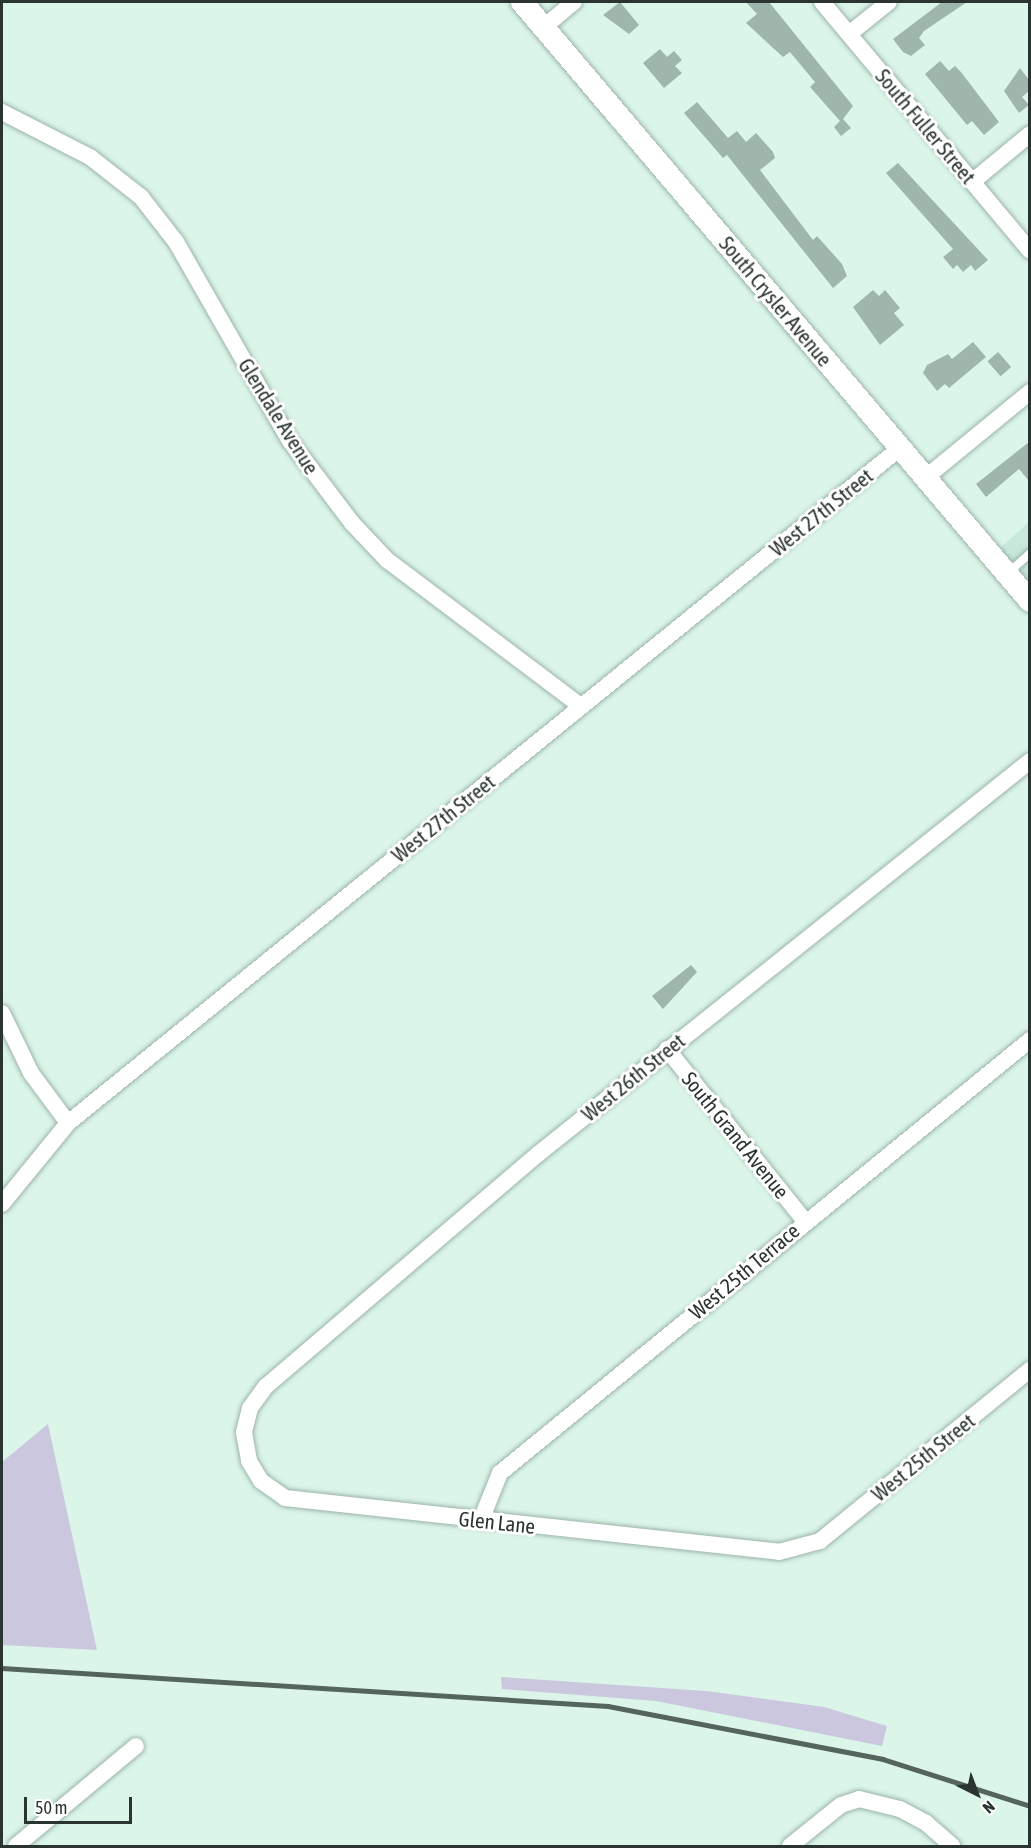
<!DOCTYPE html>
<style>
body{margin:0}
#map{position:relative;width:1031px;height:1848px;overflow:hidden;background:#dbf5e9;font-family:"Asap Condensed",sans-serif}
div>[style]{position:absolute}
[style*='--x']{left:calc(var(--x)*1px);top:calc(var(--y)*1px);width:calc(var(--w)*1px);rotate:calc(var(--a)*1deg)}
.built>*{inset:0;background:#c7e8db}
.green>*{inset:0;background:#cbc7df}
.building>*{inset:0;background:#9eb6ac;transform-origin:0 0}
.roads{filter:drop-shadow(0 0 2px #9cb4a9) drop-shadow(0 0 2px #9cb4a9)}
.lane>*{height:8px;margin:-4px;padding:0 4px;transform-origin:4px;border-radius:4px;background:#fff}
.street>*{height:16px;margin:-8px;padding:0 8px;transform-origin:8px;border-radius:8px;background:#fff}
.secondary>*{height:22px;margin:-11px;padding:0 11px;transform-origin:11px;border-radius:11px;background:#fff}
.rail>*{height:4.5px;margin:-2.25px;padding:0 2.25px;transform-origin:2.25px;border-radius:2.25px;background:#56645e}
span{translate:-50% -50%;white-space:nowrap;text-align:center;line-height:1.15;-webkit-text-stroke:6px #fff;paint-order:stroke}
.street-label{font-size:21px;color:#2a3430}
.frame{position:absolute;inset:0;border:3px solid #2a3430;pointer-events:none}
.north{position:absolute;left:947px;top:1764px;width:60px;height:60px;-webkit-text-stroke:4px #fff;paint-order:stroke;rotate:138deg;font-size:16px;font-weight:700;line-height:24px;text-align:center;color:#2a3430}
.north::after{content:'';display:block;margin:auto;width:21px;height:27px;background:#2a3430;clip-path:polygon(50% 0,100% 100%,50% 72%,0 100%)}
.scale{position:absolute;left:24px;top:1797px;width:108px;height:27px;box-sizing:border-box;border:3px solid #2a3430;border-top:0;padding-left:8px;font-size:18px;line-height:21px;white-space:nowrap;color:#2a3430;-webkit-text-stroke:4px #fff;paint-order:stroke}
</style>
<div id="map">
<div class="built">
<div style="clip-path:polygon(1029px 522px,1029px 584px,1000px 548px)"></div>
</div>
<div class="green">
<div style="clip-path:polygon(48px 1424px,97px 1650px,2px 1645px,2px 1462px)"></div>
<div style="clip-path:polygon(501px 1677px,706px 1691px,824px 1707px,887px 1726px,882px 1746px,656px 1701px,502px 1689px)"></div>
</div>
<div class="building">
<div style="clip-path:polygon(620px 2px,639px 25px,629px 34px,603px 15px)"></div>
<div style="clip-path:polygon(746px 2px,769px 2px,853px 106px,843px 119px,851px 128px,841px 136px,834px 127px,840px 121px,810px 87px,815px 82px,790px 52px,783px 57px,746px 23px,757px 14px)"></div>
<div style="clip-path:polygon(942px 2px,967px 2px,924px 31px,919px 38px,925px 45px,911px 56px,903px 52px,893px 39px)"></div>
<div style="clip-path:polygon(660px 49px,667px 57px,674px 51px,682px 60px,675px 66px,682px 73px,664px 88px,643px 63px)"></div>
<div style="clip-path:polygon(940px 61px,949px 71px,955px 66px,961px 72px,999px 122px,984px 135px,972px 121px,967px 125px,925px 74px)"></div>
<div style="clip-path:polygon(1020px 68px,1029px 80px,1029px 91px,1022px 97px,1029px 105px,1019px 113px,1004px 91px)"></div>
<div style="clip-path:polygon(697px 102px,728px 138px,737px 131px,746px 142px,756px 133px,773px 152px,775px 158px,760px 170px,813px 240px,817px 236px,842px 264px,847px 276px,833px 288px,727px 155px,723px 158px,684px 113px)"></div>
<div style="clip-path:polygon(898px 163px,988px 260px,975px 271px,971px 265px,963px 272px,957px 265px,953px 269px,943px 257px,953px 249px,886px 173px)"></div>
<div style="clip-path:polygon(873px 290px,879px 296px,885px 290px,900px 308px,894px 313px,904px 325px,880px 345px,853px 307px)"></div>
<div style="clip-path:polygon(973px 342px,986px 357px,949px 388px,945px 384px,937px 391px,923px 373px,927px 365px,948px 354px,952px 359px)"></div>
<div style="left:998px;top:352px;width:20px;height:14px;rotate:49deg"></div>
<div style="clip-path:polygon(1029px 442px,1029px 481px,1019px 469px,986px 497px,976px 484px)"></div>
<div style="clip-path:polygon(691px 965px,697px 972px,663px 1009px,652px 996px)"></div>
</div>
<div class="roads">
<div class="lane">
<div style="--x:1007;--y:574;--w:31;--a:-42"></div>
</div>
<div class="street">
<div style="--x:822;--y:2;--w:324;--a:50.1"></div>
<div style="--x:544;--y:27;--w:39;--a:-40"></div>
<div style="--x:849;--y:34;--w:51;--a:-38.7"></div>
<div style="--x:2;--y:112;--w:99;--a:27.1"></div>
<div style="--x:90;--y:157;--w:65;--a:38.1"></div>
<div style="--x:141;--y:197;--w:57;--a:52.1"></div>
<div style="--x:176;--y:242;--w:229;--a:60.2"></div>
<div style="--x:290;--y:441;--w:103;--a:52.9"></div>
<div style="--x:352;--y:523;--w:51;--a:46.6"></div>
<div style="--x:387;--y:560;--w:243;--a:37"></div>
<div style="--x:972;--y:182;--w:75;--a:-39.6"></div>
<div style="--x:925;--y:478;--w:136;--a:-39.3"></div>
<div style="--x:1030;--y:761;--w:630;--a:141.38"></div>
<div style="--x:538;--y:1154;--w:358;--a:139.5"></div>
<div style="--x:266;--y:1386;--w:27;--a:126"></div>
<div style="--x:250;--y:1408;--w:25;--a:104"></div>
<div style="--x:244;--y:1432;--w:29;--a:80"></div>
<div style="--x:249;--y:1461;--w:23;--a:59"></div>
<div style="--x:261;--y:1481;--w:29;--a:35"></div>
<div style="--x:285;--y:1498;--w:497;--a:6.2"></div>
<div style="--x:779;--y:1552;--w:42;--a:-15"></div>
<div style="--x:820;--y:1541;--w:271;--a:-39.2"></div>
<div style="--x:2;--y:1013;--w:67;--a:64.2"></div>
<div style="--x:31;--y:1073;--w:62;--a:53.5"></div>
<div style="--x:667;--y:1049;--w:221;--a:51.3"></div>
<div style="--x:2;--y:1204;--w:104;--a:-50.8"></div>
<div style="--x:68;--y:1123;--w:1071;--a:-39.05"></div>
<div style="--x:481;--y:1520;--w:51;--a:-68"></div>
<div style="--x:500;--y:1473;--w:684;--a:-39.25"></div>
<div style="--x:16;--y:1846;--w:156;--a:-39.8"></div>
<div style="--x:790;--y:1846;--w:65;--a:-38.8"></div>
<div style="--x:841;--y:1805;--w:19;--a:-18"></div>
<div style="--x:859;--y:1799;--w:42;--a:13.7"></div>
<div style="--x:900;--y:1809;--w:30;--a:28"></div>
<div style="--x:926;--y:1823;--w:35;--a:41"></div>
</div>
<div class="secondary">
<div style="--x:522;--y:2;--w:785;--a:49.7"></div>
</div>
</div>
<div class="rail">
<div style="--x:2;--y:1668;--w:607;--a:3.59"></div>
<div style="--x:608;--y:1706;--w:280;--a:10.9"></div>
<div style="--x:883;--y:1759;--w:154;--a:17.7"></div>
</div>
<div class="street-label">
<span style="left:926px;top:126px;rotate:50deg">South Fuller Street</span>
<span style="left:776px;top:301px;rotate:50deg">South Crysler Avenue</span>
<span style="left:279px;top:416px;rotate:58deg">Glendale Avenue</span>
<span style="left:821px;top:512px;rotate:-39deg">West 27th Street</span>
<span style="left:443px;top:818px;rotate:-39deg">West 27th Street</span>
<span style="left:633px;top:1077px;rotate:-39deg">West 26th Street</span>
<span style="left:736px;top:1135px;rotate:51deg">South Grand Avenue</span>
<span style="left:744px;top:1271px;rotate:-40deg">West 25th Terrace</span>
<span style="left:923px;top:1457px;rotate:-39deg">West 25th Street</span>
<span style="left:497px;top:1522px;rotate:6deg">Glen Lane</span>
</div>
<div class="frame"></div>
<div class="north">N</div>
<div class="scale">50 m</div>
</div>
